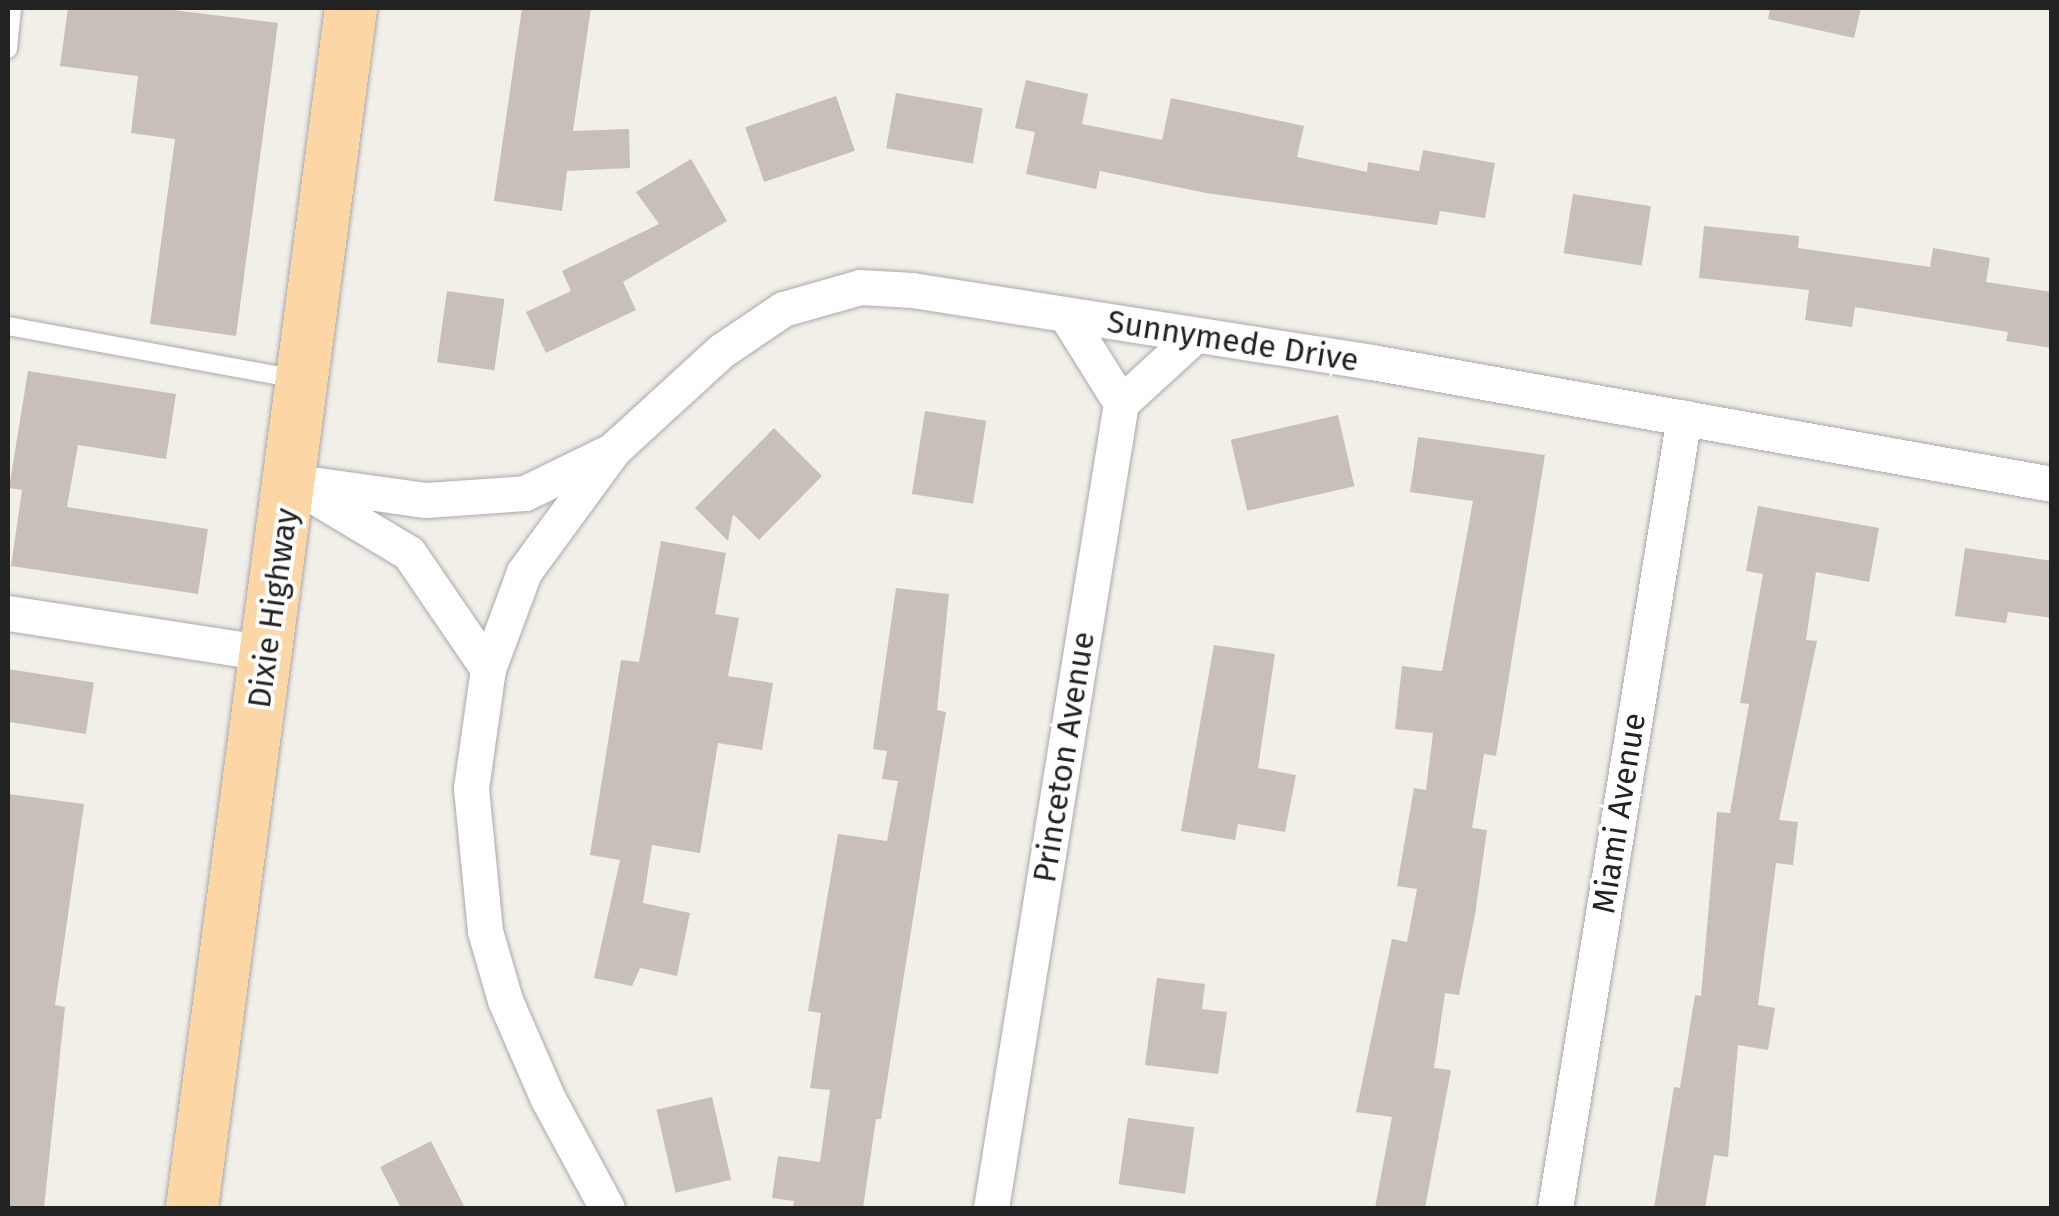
<!DOCTYPE html>
<style>
body{margin:0}
#map{position:relative;width:2059px;height:1216px;overflow:hidden;background:#f2efe9;font-family:"Fira Sans",sans-serif}
div>[style]{position:absolute}
[style*='--x']{left:calc(var(--x)*1px);top:calc(var(--y)*1px);width:calc(var(--w)*1px);rotate:calc(var(--a)*1deg)}
.building>*{inset:0;background:#c7bfb8;transform-origin:0 0}
.roads{filter:drop-shadow(0 0 2px #a9a9a9) drop-shadow(0 0 2px #a9a9a9)}
.lane>*{height:18px;margin:-9px;padding:0 9px;transform-origin:9px;border-radius:9px;background:#fff}
.street>*{height:35px;margin:-17.5px;padding:0 17.5px;transform-origin:17.5px;border-radius:17.5px;background:#fff}
.primary>*{height:52px;margin:-26px;padding:0 26px;transform-origin:26px;border-radius:26px;background:#fcd6a4}
span{translate:-50% -50%;white-space:nowrap;text-align:center;line-height:1.15;-webkit-text-stroke:8px #fff;paint-order:stroke}
.street-label{font-size:32px;color:#222}
.frame{position:absolute;inset:0;border:10px solid #222;pointer-events:none}
</style>
<div id="map">
<div class="building">
<div style="clip-path:polygon(68px 8px,157px 8px,278px 23px,236px 336px,150px 324px,175px 139px,131px 133px,138px 76px,60px 66px)"></div>
<div style="clip-path:polygon(522px 8px,591px 8px,573px 131px,629px 129px,630px 168px,567px 171px,562px 211px,494px 201px)"></div>
<div style="clip-path:polygon(1770px 8px,1861px 8px,1854px 38px,1768px 19px)"></div>
<div style="clip-path:polygon(1026px 80px,1088px 94px,1082px 124px,1162px 140px,1171px 98px,1304px 126px,1297px 157px,1367px 172px,1368px 162px,1419px 171px,1423px 150px,1495px 163px,1485px 218px,1440px 211px,1437px 225px,1206px 193px,1100px 171px,1096px 189px,1026px 174px,1035px 132px,1015px 128px)"></div>
<div style="left:896px;top:93px;width:88px;height:56px;rotate:10deg"></div>
<div style="left:836px;top:96px;width:58px;height:96px;rotate:71deg"></div>
<div style="clip-path:polygon(691px 159px,727px 221px,623px 282px,636px 310px,546px 353px,526px 312px,571px 291px,562px 271px,659px 224px,636px 192px)"></div>
<div style="left:1573px;top:194px;width:79px;height:60px;rotate:9deg"></div>
<div style="clip-path:polygon(1704px 226px,1799px 236px,1798px 248px,1930px 267px,1933px 248px,1990px 258px,1986px 282px,2052px 292px,2052px 348px,2006px 341px,2008px 332px,1855px 307px,1852px 327px,1805px 320px,1809px 290px,1699px 278px)"></div>
<div style="left:447px;top:291px;width:58px;height:72px;rotate:8deg"></div>
<div style="clip-path:polygon(28px 371px,176px 394px,166px 459px,78px 445px,67px 507px,208px 529px,198px 594px,11px 566px,22px 490px,9px 488px)"></div>
<div style="left:925px;top:411px;width:62px;height:84px;rotate:9deg"></div>
<div style="left:1338px;top:415px;width:73px;height:110px;rotate:77deg"></div>
<div style="clip-path:polygon(774px 428px,822px 476px,759px 540px,733px 514px,728px 541px,695px 508px)"></div>
<div style="clip-path:polygon(1418px 437px,1545px 455px,1496px 756px,1484px 754px,1472px 828px,1487px 830px,1475px 915px,1459px 995px,1445px 993px,1434px 1068px,1451px 1070px,1425px 1208px,1375px 1208px,1392px 1117px,1356px 1112px,1392px 939px,1407px 942px,1417px 889px,1397px 886px,1414px 788px,1426px 790px,1433px 733px,1395px 729px,1402px 666px,1442px 671px,1473px 501px,1410px 492px)"></div>
<div style="clip-path:polygon(1758px 506px,1879px 528px,1869px 582px,1816px 572px,1806px 640px,1817px 641px,1779px 820px,1798px 822px,1793px 865px,1776px 863px,1758px 1005px,1775px 1008px,1768px 1050px,1738px 1045px,1728px 1157px,1714px 1155px,1705px 1208px,1654px 1208px,1674px 1087px,1680px 1088px,1695px 995px,1701px 996px,1717px 812px,1730px 813px,1749px 704px,1740px 703px,1763px 574px,1746px 571px)"></div>
<div style="clip-path:polygon(661px 541px,726px 553px,715px 614px,739px 618px,728px 676px,773px 683px,762px 750px,718px 743px,700px 853px,652px 845px,643px 903px,690px 913px,677px 976px,640px 968px,632px 986px,594px 978px,620px 860px,590px 855px,621px 660px,639px 662px)"></div>
<div style="clip-path:polygon(1965px 548px,2052px 561px,2052px 618px,2008px 612px,2006px 623px,1955px 616px)"></div>
<div style="clip-path:polygon(896px 588px,949px 594px,937px 710px,946px 712px,881px 1119px,876px 1119px,863px 1208px,793px 1208px,794px 1201px,772px 1198px,778px 1156px,820px 1162px,830px 1090px,810px 1088px,821px 1013px,808px 1011px,838px 834px,887px 841px,898px 781px,882px 779px,887px 751px,873px 749px)"></div>
<div style="clip-path:polygon(1214px 645px,1275px 654px,1258px 768px,1296px 775px,1285px 832px,1238px 824px,1235px 840px,1181px 831px)"></div>
<div style="left:8px;top:669px;width:87px;height:52px;rotate:9deg"></div>
<div style="clip-path:polygon(8px 794px,84px 804px,55px 1005px,65px 1007px,44px 1208px,8px 1208px)"></div>
<div style="clip-path:polygon(1157px 978px,1205px 984px,1202px 1009px,1227px 1012px,1218px 1074px,1145px 1065px)"></div>
<div style="left:712px;top:1097px;width:85px;height:57px;rotate:77deg"></div>
<div style="left:1128px;top:1118px;width:67px;height:67px;rotate:8deg"></div>
<div style="clip-path:polygon(431px 1141px,465px 1208px,401px 1208px,380px 1167px)"></div>
</div>
<div class="roads">
<div class="lane">
<div style="--x:8;--y:49;--w:41;--a:-84.4"></div>
<div style="--x:8;--y:326;--w:295;--a:10.4"></div>
</div>
<div class="street">
<div style="--x:1066;--y:315;--w:104;--a:58"></div>
<div style="--x:290;--y:481;--w:137;--a:8"></div>
<div style="--x:426;--y:500;--w:99;--a:-4"></div>
<div style="--x:525;--y:493;--w:89;--a:-26"></div>
<div style="--x:304;--y:490;--w:122;--a:31"></div>
<div style="--x:409;--y:553;--w:140;--a:55.7"></div>
<div style="--x:8;--y:613;--w:261;--a:8.8"></div>
<div style="--x:607;--y:1208;--w:124;--a:-118.4"></div>
<div style="--x:548;--y:1099;--w:108;--a:-113.5"></div>
<div style="--x:505;--y:1000;--w:72;--a:-106.2"></div>
<div style="--x:485;--y:931;--w:144;--a:-95.6"></div>
<div style="--x:471;--y:788;--w:120;--a:-81.9"></div>
<div style="--x:488;--y:669;--w:103;--a:-69.6"></div>
<div style="--x:524;--y:572;--w:152;--a:-53.8"></div>
<div style="--x:614;--y:449;--w:145;--a:-42.5"></div>
<div style="--x:721;--y:351;--w:75;--a:-34.1"></div>
<div style="--x:783;--y:309;--w:80;--a:-15.9"></div>
<div style="--x:860;--y:287;--w:52;--a:3.3"></div>
<div style="--x:912;--y:290;--w:466;--a:8.9"></div>
<div style="--x:1372;--y:362;--w:691;--a:10.17"></div>
<div style="--x:991;--y:1208;--w:815;--a:-80.83"></div>
<div style="--x:1121;--y:403;--w:99;--a:-42.5"></div>
<div style="--x:1555;--y:1208;--w:801;--a:-80.74"></div>
</div>
<div class="primary">
<div style="--x:192;--y:1208;--w:1210;--a:-82.45"></div>
</div>
</div>
<div class="street-label">
<span style="left:1233px;top:341px;rotate:9deg">Sunnymede Drive</span>
<span style="left:273px;top:608px;rotate:-82deg">Dixie Highway</span>
<span style="left:1064px;top:757px;rotate:-81deg">Princeton Avenue</span>
<span style="left:1619px;top:813px;rotate:-81deg">Miami Avenue</span>
</div>
<div class="frame"></div>
</div>
